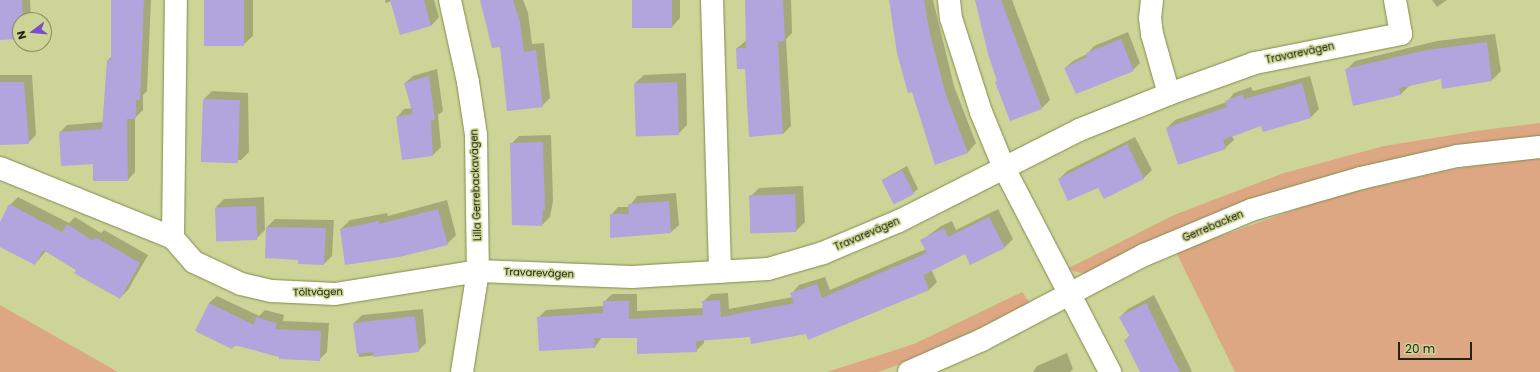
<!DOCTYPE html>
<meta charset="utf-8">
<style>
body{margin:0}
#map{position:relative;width:1540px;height:372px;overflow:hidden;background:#ccd597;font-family:Poppins,sans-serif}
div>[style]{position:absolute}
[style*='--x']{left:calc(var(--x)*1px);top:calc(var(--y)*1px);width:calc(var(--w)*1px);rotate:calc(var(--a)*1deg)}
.green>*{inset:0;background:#dda783}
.shadow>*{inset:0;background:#0003}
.building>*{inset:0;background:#b2a4dd;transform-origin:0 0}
.roads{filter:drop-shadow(0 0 1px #838b4f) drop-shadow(0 0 1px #838b4f)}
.street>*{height:22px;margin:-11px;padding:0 11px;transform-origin:11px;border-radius:11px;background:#fff}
span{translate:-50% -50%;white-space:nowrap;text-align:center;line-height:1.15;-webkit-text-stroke:3px #ccd597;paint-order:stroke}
.street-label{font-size:10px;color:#22250c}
.north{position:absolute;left:12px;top:12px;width:40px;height:40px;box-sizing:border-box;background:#ccd597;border:1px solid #888f5f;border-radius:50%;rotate:254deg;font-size:11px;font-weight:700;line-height:16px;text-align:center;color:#22250c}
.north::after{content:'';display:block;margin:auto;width:14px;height:18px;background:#784fc8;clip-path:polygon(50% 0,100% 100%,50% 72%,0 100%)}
.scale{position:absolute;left:1398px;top:342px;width:74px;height:18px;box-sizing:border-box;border:2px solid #22250c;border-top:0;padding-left:5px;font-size:12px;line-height:14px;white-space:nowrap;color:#22250c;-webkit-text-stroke:3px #ccd597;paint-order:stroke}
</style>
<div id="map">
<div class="green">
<div style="clip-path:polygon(1540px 123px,1540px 138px,1394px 160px,1338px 173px,1247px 202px,1087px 274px,1073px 271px,1069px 268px,1174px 215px,1284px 173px,1384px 146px,1483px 130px)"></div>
<div style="clip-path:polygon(1540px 155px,1540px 372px,1235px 372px,1176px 252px,1330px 197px,1449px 170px)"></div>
<div style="clip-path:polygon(1022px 292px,1031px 304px,912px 360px,878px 372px,827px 372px,914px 344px)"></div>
<div style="clip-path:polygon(0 305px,118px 372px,0 372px)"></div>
</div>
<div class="shadow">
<div style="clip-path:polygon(0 0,30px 0,31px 20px,20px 20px,20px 38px,0 39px)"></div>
<div style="clip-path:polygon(112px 0,151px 0,147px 91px,143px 95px,143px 110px,135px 118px,135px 172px,128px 180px,94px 163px,60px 132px,67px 125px,103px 122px,108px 60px,112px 56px)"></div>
<div style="clip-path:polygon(205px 0,253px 0,253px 36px,244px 44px)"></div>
<div style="clip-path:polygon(385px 0,434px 0,439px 17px,431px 26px,391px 1px,386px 3px)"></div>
<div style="clip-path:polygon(484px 0,523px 0,528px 13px,532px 44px,544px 43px,550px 98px,542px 106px,501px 46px)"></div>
<div style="clip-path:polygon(633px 0,680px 0,680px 18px,672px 27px)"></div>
<div style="clip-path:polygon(746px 0,791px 0,792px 33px,786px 39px,791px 126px,783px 134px,737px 48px,747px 40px)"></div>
<div style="clip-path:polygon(890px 0,933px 0,954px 86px,976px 143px,968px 152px,936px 164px)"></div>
<div style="clip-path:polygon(978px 0,1012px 0,1050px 100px,1042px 108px)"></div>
<div style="clip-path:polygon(1432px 0,1447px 0,1437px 7px)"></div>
<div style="clip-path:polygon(1128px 32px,1140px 63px,1133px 70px,1065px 68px,1073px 61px,1087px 54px,1094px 46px)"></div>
<div style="clip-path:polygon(1495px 34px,1501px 71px,1492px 80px,1443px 87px,1442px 78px,1409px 86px,1401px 94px,1346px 70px,1355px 61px,1437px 41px)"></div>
<div style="clip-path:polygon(437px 69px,443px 111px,438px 115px,441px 147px,433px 155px,397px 117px,404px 109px,413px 108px,405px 83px,413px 76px)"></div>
<div style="clip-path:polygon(686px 73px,687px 125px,678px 134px,635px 83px,644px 75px)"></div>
<div style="clip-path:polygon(0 75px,32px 75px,36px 135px,28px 143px,0 144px)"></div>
<div style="clip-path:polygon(1310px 76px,1319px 109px,1311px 117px,1262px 124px,1232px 136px,1234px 140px,1225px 148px,1167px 128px,1175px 120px,1227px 102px,1234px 93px,1251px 87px,1253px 91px)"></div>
<div style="clip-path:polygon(212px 91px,248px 93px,249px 152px,241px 160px,206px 161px,204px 99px)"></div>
<div style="clip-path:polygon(551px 135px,553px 201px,550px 217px,542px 225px,511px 144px,519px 136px)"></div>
<div style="clip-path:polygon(1135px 137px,1152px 170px,1144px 178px,1104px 198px,1099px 186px,1059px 179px,1067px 171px)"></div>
<div style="clip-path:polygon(907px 166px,918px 189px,913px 193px,882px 180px)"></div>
<div style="clip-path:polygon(803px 186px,805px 222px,796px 231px,750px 197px,759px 188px)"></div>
<div style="clip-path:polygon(676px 193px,679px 225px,671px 232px,611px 215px,618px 207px,629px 207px,637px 196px)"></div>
<div style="clip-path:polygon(18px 197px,69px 223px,75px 217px,101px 233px,104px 230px,148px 255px,128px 290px,120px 298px,46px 251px,35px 264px,0 245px,0 225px,10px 205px)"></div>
<div style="clip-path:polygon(264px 197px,265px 230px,256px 239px,216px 207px,224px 199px)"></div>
<div style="clip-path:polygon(447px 200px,456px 235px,447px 244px,341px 229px,350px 220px,387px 213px,388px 216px)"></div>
<div style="clip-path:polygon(998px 209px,1013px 239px,1005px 247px,971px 264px,965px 253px,931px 269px,937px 282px,929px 290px,807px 332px,704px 339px,704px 343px,696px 351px,638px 337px,602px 337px,595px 347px,538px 318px,546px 310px,604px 306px,604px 302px,612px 294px,637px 294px,637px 311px,703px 308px,703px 302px,711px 294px,728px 293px,729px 309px,793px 297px,792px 293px,799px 285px,825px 277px,830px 290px,926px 249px,922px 240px,941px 226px,952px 221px,956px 230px)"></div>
<div style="clip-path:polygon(275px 219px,334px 220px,332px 256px,324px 264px,299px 259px,267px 227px)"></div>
<div style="clip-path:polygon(1154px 295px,1188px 363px,1192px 372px,1141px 372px,1125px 340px,1130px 335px,1120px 317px,1128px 309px)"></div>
<div style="clip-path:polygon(217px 296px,259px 316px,265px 310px,284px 315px,283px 321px,329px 323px,327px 352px,319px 360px,280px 356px,236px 345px,232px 348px,209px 303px)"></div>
<div style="clip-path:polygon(423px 309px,426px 343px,418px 351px,359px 357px,354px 323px,362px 315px)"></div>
<div style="clip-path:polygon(1067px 353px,1073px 369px,1070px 372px,1033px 372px,1037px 366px)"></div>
</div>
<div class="building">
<div style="clip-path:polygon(0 0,22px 0,23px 20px,20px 20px,20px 39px,0 40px)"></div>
<div style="clip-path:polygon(111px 0,144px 0,140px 100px,136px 100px,136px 119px,127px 119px,128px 181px,93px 181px,93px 164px,61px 166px,59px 132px,102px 129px,107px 60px,111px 60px)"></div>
<div style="left:204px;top:0;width:40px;height:46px"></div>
<div style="clip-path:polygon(390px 0,424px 0,431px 26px,400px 35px)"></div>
<div style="clip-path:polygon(480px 0,513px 0,520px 22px,524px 52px,536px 50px,543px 107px,507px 111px,500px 47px,492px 48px)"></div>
<div style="left:632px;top:0;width:40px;height:28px"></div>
<div style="clip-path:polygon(745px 0,783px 0,785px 41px,778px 42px,783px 134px,749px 137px,745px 69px,737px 69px,736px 48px,746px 48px)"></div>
<div style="clip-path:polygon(889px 0,924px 0,930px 34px,946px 95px,968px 153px,935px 165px,912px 92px,908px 93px,897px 53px)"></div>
<div style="clip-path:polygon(975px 0,1001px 0,1042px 109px,1010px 121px,995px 82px,997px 81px,988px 54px)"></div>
<div style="clip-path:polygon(1121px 39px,1134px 71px,1076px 94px,1064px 68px,1087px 57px,1086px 53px)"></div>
<div style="clip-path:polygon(1487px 42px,1492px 81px,1442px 89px,1441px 79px,1399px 88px,1401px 95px,1353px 106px,1345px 69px,1427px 50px)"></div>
<div style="clip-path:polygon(429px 76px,435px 120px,431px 120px,433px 156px,402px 160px,396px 117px,413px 114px,404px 83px)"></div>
<div style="clip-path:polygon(0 82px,24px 82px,29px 144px,0 145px)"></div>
<div style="left:677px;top:82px;width:53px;height:43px;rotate:88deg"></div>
<div style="clip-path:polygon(1302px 83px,1311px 118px,1263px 132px,1261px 126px,1223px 140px,1226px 149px,1178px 165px,1166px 128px,1227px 107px,1225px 101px,1243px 94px,1244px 99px)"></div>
<div style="left:203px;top:99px;width:37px;height:63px;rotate:2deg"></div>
<div style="clip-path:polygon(543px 142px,545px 210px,543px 210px,542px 226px,512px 225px,510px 143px)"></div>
<div style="clip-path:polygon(1127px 144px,1144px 179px,1104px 199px,1098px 188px,1068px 201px,1058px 179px)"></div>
<div style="left:902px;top:170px;width:27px;height:23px;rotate:63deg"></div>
<div style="left:795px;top:194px;width:38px;height:46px;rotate:88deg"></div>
<div style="clip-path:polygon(669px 201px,671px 233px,610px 238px,610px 214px,629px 214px,628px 204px)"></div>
<div style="clip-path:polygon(9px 204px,62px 232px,67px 224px,93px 241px,95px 237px,140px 263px,120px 299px,74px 273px,76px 270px,43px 250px,35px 265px,0 247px,0 222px)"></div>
<div style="left:256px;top:206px;width:34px;height:41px;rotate:88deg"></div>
<div style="clip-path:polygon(438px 209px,448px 245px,399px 257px,345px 265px,340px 229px,379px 221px,379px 224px)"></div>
<div style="clip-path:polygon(989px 217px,1005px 248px,970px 265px,965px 254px,923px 275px,929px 290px,808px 340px,806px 334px,751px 344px,750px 337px,696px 341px,697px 352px,637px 354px,637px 338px,594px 338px,595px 348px,539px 351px,537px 317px,603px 313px,603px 301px,629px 301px,629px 319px,703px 315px,702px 301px,720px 300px,721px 317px,794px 303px,790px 293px,817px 284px,822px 298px,927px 253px,920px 240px,944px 228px,948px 237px)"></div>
<div style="clip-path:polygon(266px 227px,326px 228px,324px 265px,298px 264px,298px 260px,265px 258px)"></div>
<div style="clip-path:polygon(209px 303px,254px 325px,256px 317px,277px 323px,275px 329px,321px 331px,320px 361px,279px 359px,279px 357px,234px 345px,232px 349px,195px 331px)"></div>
<div style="clip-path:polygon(1146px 303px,1180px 372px,1140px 372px,1124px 340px,1130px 337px,1119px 317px)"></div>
<div style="clip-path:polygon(415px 316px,419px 352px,374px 357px,373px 352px,357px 354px,353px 323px)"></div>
</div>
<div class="roads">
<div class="street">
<div style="--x:450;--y:0;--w:84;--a:77.6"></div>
<div style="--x:468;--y:82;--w:54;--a:81.4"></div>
<div style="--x:476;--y:135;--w:136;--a:89.2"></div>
<div style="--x:478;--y:271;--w:102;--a:99"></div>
<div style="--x:712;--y:0;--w:272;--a:88.3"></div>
<div style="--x:949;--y:0;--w:18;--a:84"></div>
<div style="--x:951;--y:18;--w:99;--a:72.3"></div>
<div style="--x:981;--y:112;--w:61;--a:67.7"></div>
<div style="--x:1004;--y:168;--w:230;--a:62.5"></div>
<div style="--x:1152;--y:0;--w:18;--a:96"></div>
<div style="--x:1150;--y:18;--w:16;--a:83"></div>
<div style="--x:1152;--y:34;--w:62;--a:74.2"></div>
<div style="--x:0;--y:168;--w:187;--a:22"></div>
<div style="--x:173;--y:238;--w:32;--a:49"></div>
<div style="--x:194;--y:262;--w:52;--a:25.1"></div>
<div style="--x:241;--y:284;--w:32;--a:13"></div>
<div style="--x:272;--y:291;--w:63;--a:2.7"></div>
<div style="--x:335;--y:294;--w:145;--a:-9.1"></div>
<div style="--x:478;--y:271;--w:154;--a:2.2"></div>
<div style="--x:632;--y:277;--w:136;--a:-3.4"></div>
<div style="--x:768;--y:269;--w:57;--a:-16.2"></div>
<div style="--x:823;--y:253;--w:82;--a:-22.8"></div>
<div style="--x:899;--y:221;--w:202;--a:-26.8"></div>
<div style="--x:1079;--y:130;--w:97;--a:-21.8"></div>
<div style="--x:1169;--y:94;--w:91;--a:-19.8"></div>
<div style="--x:1255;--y:63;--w:149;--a:-11.2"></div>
<div style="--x:1401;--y:34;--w:35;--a:-100"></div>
<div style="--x:173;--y:238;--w:238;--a:-89.3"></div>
<div style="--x:909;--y:372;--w:80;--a:-23.7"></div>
<div style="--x:982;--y:340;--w:183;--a:-27.7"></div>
<div style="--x:1144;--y:255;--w:116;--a:-22.8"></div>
<div style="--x:1251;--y:210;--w:115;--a:-16.2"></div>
<div style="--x:1361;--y:178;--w:98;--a:-12.9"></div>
<div style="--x:1457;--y:156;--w:83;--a:-6.2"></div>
</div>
</div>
<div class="street-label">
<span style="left:1300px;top:53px;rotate:-12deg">Travarevägen</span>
<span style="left:476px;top:185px;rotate:-92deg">Lilla Gerrebackavägen</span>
<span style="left:1213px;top:226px;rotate:-23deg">Gerrebacken</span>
<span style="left:867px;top:234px;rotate:-23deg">Travarevägen</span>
<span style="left:539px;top:273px;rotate:2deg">Travarevägen</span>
<span style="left:318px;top:292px;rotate:-1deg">Töltvägen</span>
</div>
<div class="north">N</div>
<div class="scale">20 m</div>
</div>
